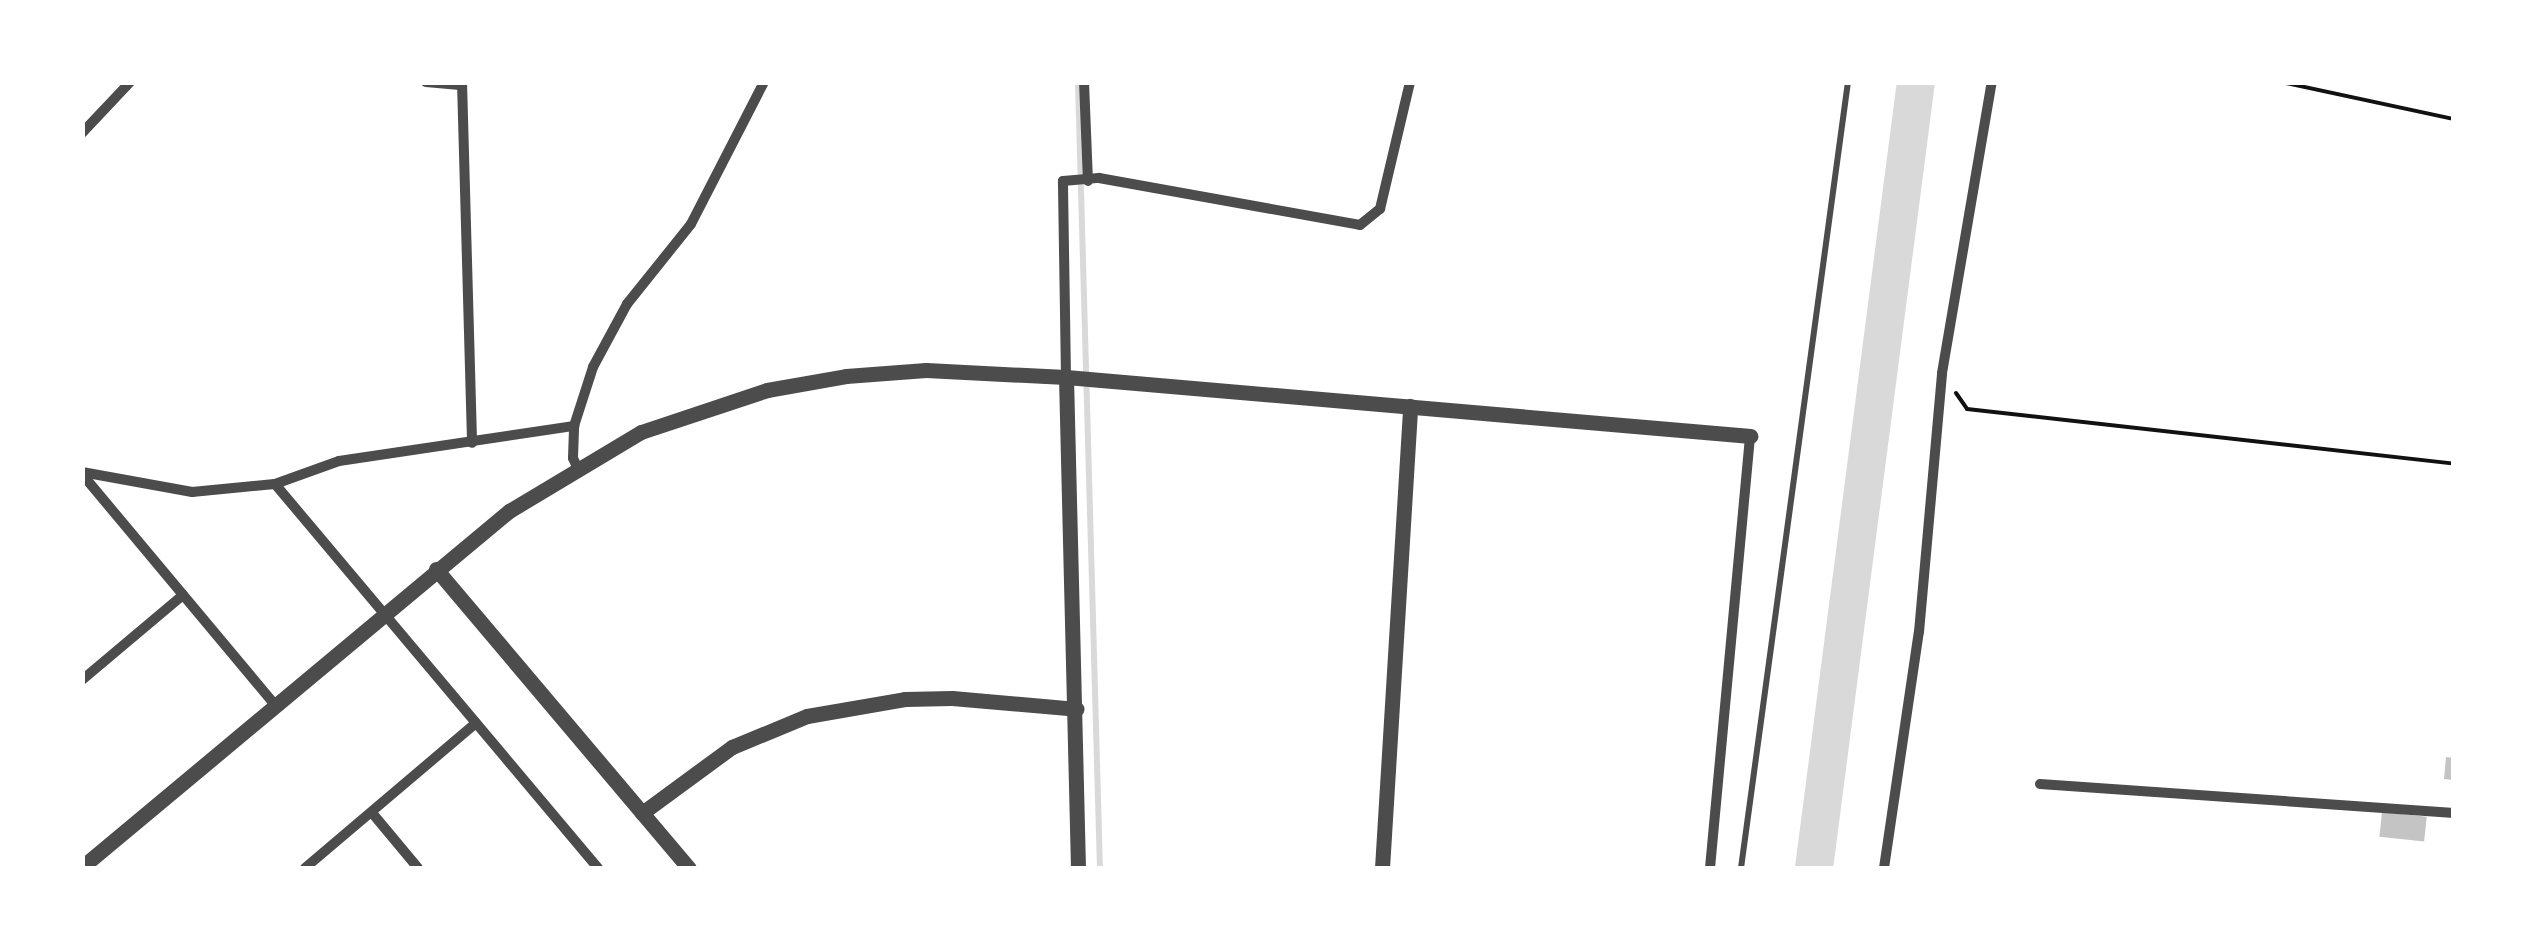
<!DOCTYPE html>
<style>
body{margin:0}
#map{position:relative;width:2536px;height:951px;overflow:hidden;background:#fff;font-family:"Times New Roman",serif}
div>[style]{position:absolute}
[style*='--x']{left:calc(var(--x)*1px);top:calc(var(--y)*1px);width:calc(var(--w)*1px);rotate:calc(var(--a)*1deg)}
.stream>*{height:6px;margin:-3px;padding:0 3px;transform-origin:3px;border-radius:3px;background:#d9d9d9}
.river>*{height:38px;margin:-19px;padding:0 19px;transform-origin:19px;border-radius:19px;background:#d9d9d9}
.building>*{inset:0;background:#c4c4c4;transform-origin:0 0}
.path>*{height:4px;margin:-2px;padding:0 2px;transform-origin:2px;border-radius:2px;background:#111}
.service>*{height:6px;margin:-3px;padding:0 3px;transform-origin:3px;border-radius:3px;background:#4c4c4c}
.minor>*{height:10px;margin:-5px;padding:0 5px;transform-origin:5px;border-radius:5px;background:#4c4c4c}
.tertiary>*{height:15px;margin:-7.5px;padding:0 7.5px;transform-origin:7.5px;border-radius:7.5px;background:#4c4c4c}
span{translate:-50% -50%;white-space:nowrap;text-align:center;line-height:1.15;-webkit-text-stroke:9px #fff;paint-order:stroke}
.frame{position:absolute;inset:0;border:85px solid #fff;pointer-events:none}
</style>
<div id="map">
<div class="stream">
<div style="--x:1078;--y:82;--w:786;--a:88.4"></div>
</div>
<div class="river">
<div style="--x:1814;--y:868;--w:793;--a:-82.61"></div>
</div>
<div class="building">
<div style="clip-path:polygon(2446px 757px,2454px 758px,2454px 780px,2444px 779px)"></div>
<div style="left:2382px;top:812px;width:45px;height:25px;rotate:6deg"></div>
</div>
<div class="path">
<div style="--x:2281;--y:82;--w:177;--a:12.1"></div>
<div style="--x:1956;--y:393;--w:19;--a:55"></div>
<div style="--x:1967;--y:409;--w:490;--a:6.4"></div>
</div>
<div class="service">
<div style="--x:1741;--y:868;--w:793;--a:-82.25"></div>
</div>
<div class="minor">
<div style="--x:426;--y:82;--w:34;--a:5"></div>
<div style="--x:462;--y:82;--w:361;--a:88.4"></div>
<div style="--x:1084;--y:82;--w:99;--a:87.7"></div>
<div style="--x:82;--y:133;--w:70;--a:-46.7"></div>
<div style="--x:1066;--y:377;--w:196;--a:-90.9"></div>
<div style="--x:1063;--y:181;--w:36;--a:-5"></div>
<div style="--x:1099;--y:178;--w:265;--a:10.2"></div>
<div style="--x:1360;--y:225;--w:26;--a:-39"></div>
<div style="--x:1380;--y:209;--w:130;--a:-76.7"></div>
<div style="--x:577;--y:467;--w:10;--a:-114"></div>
<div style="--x:573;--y:458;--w:32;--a:-88"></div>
<div style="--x:574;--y:426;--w:62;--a:-72.1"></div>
<div style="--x:593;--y:367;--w:72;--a:-61.6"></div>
<div style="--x:627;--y:304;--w:102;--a:-51.3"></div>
<div style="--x:691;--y:224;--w:160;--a:-62.8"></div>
<div style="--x:82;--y:472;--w:112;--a:10.3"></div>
<div style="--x:192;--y:492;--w:83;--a:-5.5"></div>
<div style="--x:275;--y:484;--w:68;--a:-19.8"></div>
<div style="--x:339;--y:461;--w:238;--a:-8.5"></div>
<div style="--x:82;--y:474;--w:302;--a:50.1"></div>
<div style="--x:275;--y:484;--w:502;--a:49.93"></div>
<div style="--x:82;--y:680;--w:132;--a:-40.1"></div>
<div style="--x:2040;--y:784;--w:415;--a:4"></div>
<div style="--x:373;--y:814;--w:70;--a:50.2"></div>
<div style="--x:305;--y:868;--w:224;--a:-40.3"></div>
<div style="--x:1710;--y:868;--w:434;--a:-84.7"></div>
<div style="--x:1884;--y:868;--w:239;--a:-81.6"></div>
<div style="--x:1919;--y:632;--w:260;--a:-84.9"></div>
<div style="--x:1942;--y:373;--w:295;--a:-80.3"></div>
</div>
<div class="tertiary">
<div style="--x:1066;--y:377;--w:491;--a:88.6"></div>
<div style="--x:436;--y:569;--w:392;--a:49.8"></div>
<div style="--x:642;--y:813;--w:112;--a:-36.3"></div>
<div style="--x:732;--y:747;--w:81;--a:-22.5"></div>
<div style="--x:807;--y:716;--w:99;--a:-9.8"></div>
<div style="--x:905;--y:699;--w:47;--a:-1.2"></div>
<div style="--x:952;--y:698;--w:125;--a:5"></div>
<div style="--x:82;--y:867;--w:556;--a:-39.82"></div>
<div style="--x:509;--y:511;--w:154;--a:-30.9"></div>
<div style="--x:641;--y:432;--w:133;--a:-18.4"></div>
<div style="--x:767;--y:390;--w:80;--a:-10"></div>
<div style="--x:846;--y:376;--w:80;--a:-4.3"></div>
<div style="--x:926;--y:370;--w:140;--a:2.9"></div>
<div style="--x:1066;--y:377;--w:687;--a:4.93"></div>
<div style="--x:1382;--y:868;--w:463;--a:-86.5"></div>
</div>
<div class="frame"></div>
</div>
